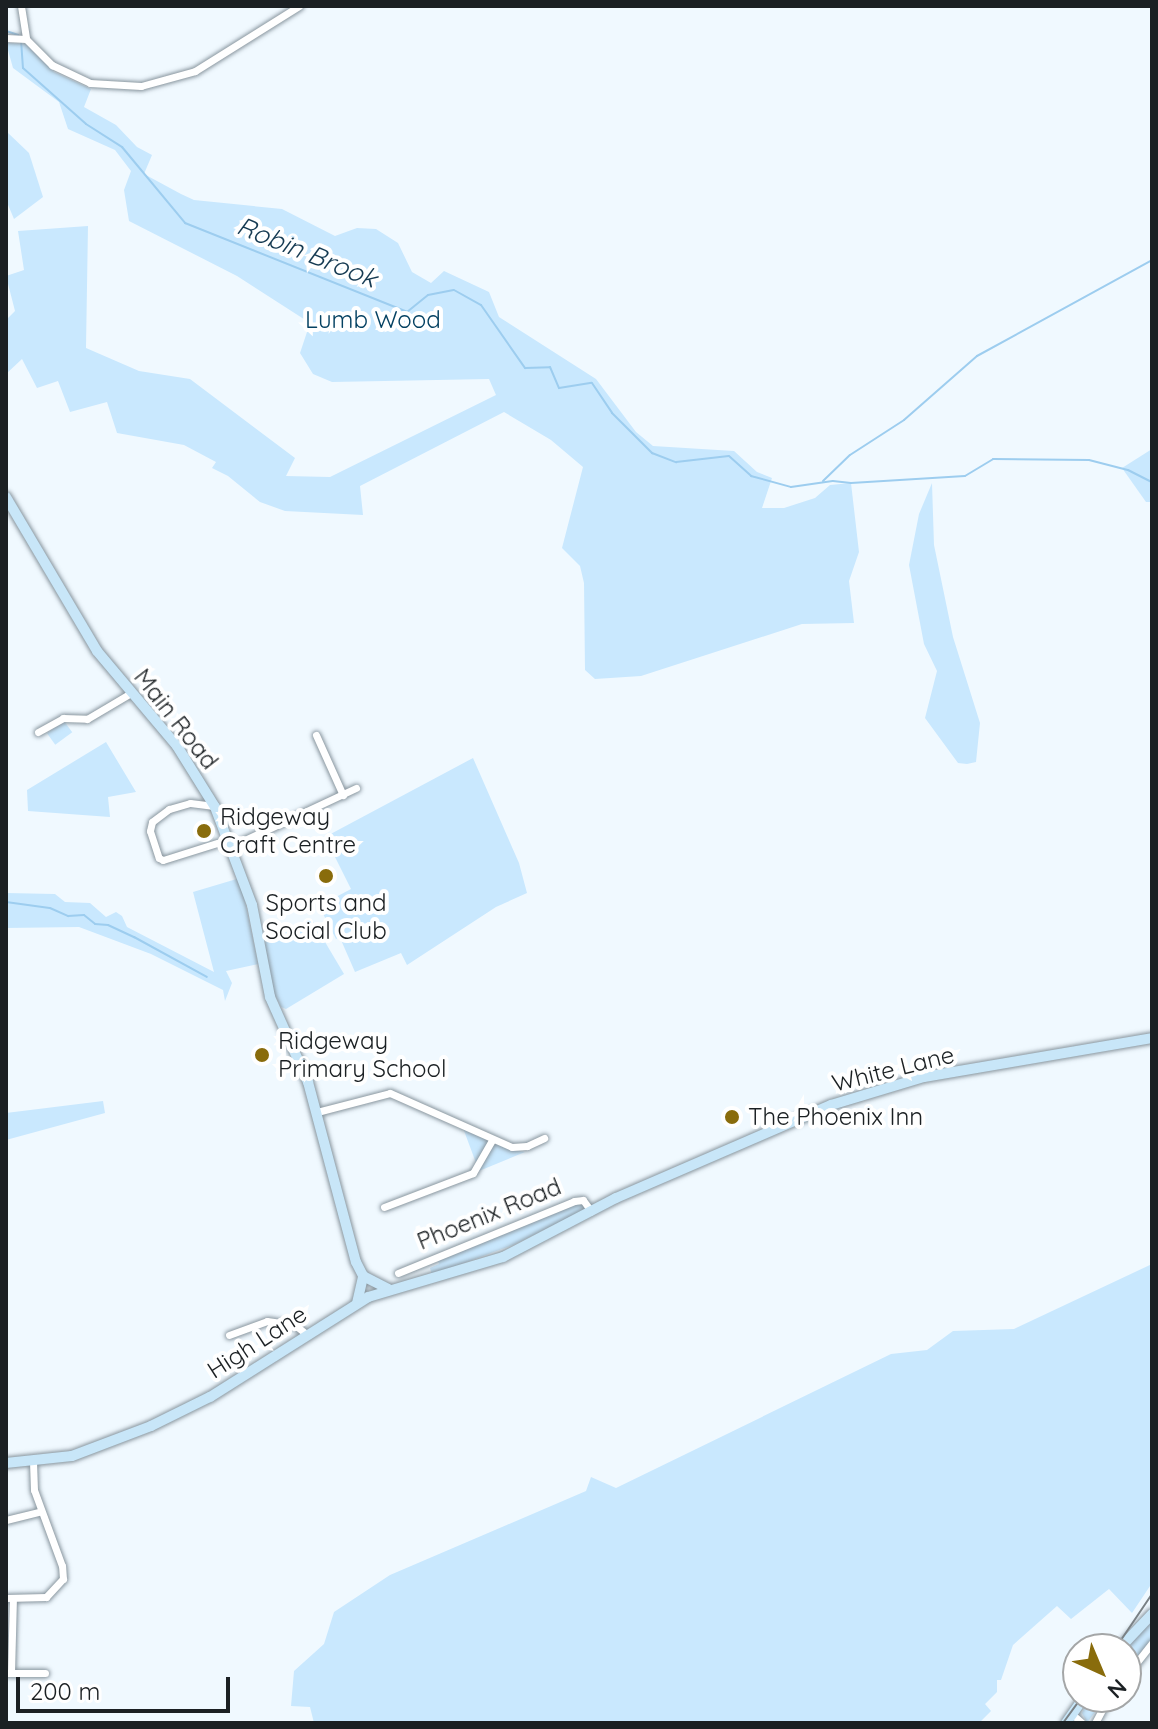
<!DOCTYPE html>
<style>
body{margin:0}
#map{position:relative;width:1158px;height:1729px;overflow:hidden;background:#f0f9ff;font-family:Quicksand,sans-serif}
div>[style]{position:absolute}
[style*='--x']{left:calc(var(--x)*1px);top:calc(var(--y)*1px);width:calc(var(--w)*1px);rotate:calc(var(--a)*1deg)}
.green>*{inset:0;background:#c9e8fe;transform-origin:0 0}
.stream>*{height:2px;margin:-1px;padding:0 1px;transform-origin:1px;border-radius:1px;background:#9dcdef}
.roads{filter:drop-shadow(0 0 2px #89969f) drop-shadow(0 0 2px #89969f)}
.street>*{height:7px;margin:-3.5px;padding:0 3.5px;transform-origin:3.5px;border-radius:3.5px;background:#fff}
.secondary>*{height:10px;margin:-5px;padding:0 5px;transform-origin:5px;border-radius:5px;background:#c8e6f8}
.tram>*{height:2px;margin:-1px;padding:0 1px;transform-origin:1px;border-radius:1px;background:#7a8185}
.dots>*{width:22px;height:22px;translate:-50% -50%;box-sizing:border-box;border:4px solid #fff;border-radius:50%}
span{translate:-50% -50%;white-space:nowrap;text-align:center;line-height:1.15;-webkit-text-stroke:8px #fff;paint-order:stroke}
.park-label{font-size:24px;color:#044162}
.street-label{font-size:24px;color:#1b2023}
.poi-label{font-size:24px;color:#1b2023}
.left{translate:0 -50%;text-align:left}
.water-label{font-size:26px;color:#153a52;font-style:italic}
.frame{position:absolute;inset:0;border:8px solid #1b2023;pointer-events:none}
.north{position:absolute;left:1062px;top:1633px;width:80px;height:80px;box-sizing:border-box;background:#fff;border:2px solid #a4a6a7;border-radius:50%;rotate:136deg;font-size:22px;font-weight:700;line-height:32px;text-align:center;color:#1b2023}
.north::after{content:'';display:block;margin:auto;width:28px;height:36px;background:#896c0c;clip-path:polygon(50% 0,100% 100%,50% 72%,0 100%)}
.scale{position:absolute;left:16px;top:1677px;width:214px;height:36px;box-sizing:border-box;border:4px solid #1b2023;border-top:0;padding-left:10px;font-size:24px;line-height:28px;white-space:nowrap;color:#1b2023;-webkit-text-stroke:6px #fff;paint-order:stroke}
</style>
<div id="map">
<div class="green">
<div style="clip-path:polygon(6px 43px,28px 44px,54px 72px,91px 89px,84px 107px,116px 125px,137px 147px,152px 155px,144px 174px,181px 194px,194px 200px,282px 209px,335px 236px,357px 228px,376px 229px,398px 243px,412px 272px,431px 283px,444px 271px,489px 292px,499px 317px,596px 379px,636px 432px,653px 446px,734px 451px,757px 472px,772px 478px,762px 508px,784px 508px,815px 498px,830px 485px,851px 483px,859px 552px,849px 581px,854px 623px,802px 624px,641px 676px,595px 679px,585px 670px,584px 583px,580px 566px,562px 548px,583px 467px,551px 440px,504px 412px,360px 486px,363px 515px,285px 511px,260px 502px,228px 476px,212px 468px,216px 462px,184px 445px,117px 433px,107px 402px,70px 412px,58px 381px,37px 388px,22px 359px,6px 374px,6px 320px,15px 311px,6px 276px,24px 270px,18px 231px,88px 226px,86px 348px,139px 371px,190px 379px,295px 458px,286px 476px,330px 477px,496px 395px,489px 379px,332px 382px,313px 374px,300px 353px,310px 323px,237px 276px,129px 221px,124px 190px,131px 171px,115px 150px,68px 129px,59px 102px,13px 68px)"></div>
<div style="clip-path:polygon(6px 131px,29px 153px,43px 197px,14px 219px,6px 200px)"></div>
<div style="clip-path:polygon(1152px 449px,1152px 502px,1146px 502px,1122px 468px)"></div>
<div style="clip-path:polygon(932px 483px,934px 545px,953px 637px,980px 723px,976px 762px,967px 764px,958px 763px,925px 718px,937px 671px,924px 644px,909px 565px,919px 514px)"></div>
<div style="left:64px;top:721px;width:14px;height:21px;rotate:54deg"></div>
<div style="clip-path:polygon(106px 742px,136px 792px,108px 797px,110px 817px,28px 811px,27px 790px)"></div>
<div style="clip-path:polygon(473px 758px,519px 863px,527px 893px,496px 907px,407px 965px,401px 953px,355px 972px,341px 940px,370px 925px,368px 922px,336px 939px,319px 906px,351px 889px,325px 837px)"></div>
<div style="clip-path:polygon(240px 878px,258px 964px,226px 971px,232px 983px,225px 1001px,223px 990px,151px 954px,79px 927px,6px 928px,6px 893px,55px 894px,65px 902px,90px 903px,106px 917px,116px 912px,122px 916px,127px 927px,214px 972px,193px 892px)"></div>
<div style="clip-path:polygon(312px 920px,344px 974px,286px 1009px,281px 1007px,270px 985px,265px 942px)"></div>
<div style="clip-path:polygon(103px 1101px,105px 1113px,6px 1140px,6px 1113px)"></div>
<div style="clip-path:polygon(463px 1128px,514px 1150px,525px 1152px,479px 1171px)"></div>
<div style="clip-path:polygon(576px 1203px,584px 1205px,584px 1210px,513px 1245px,432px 1275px,430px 1268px,439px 1264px,438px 1261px)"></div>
<div style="clip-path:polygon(1152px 1264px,1152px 1583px,1132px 1613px,1109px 1589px,1071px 1619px,1057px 1606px,1013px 1645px,1001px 1680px,997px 1680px,997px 1692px,985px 1704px,991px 1711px,979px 1723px,314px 1723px,310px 1707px,291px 1706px,294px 1671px,324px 1644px,334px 1612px,390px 1575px,586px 1491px,591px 1477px,616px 1488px,891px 1354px,927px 1350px,953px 1331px,1014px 1329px)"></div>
<div style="clip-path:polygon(1152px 1619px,1152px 1638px,1126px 1671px,1126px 1649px)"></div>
<div style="clip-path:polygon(1090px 1697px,1106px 1697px,1087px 1723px,1082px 1713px)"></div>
</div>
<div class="stream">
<div style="--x:6;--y:31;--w:13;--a:18"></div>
<div style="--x:21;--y:40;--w:28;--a:86"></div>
<div style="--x:23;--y:68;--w:84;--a:41.6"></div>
<div style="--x:86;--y:124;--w:43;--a:32.6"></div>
<div style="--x:122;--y:147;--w:99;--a:50.3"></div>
<div style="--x:185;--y:223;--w:239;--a:21.8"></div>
<div style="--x:407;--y:312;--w:27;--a:-39"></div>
<div style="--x:428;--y:295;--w:26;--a:-11"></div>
<div style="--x:454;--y:290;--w:31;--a:29"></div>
<div style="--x:481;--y:305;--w:77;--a:55.1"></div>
<div style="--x:525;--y:368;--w:25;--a:-2"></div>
<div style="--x:550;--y:367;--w:23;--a:67"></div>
<div style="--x:559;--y:388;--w:33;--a:-9"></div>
<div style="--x:592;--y:383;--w:36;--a:56"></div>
<div style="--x:612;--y:413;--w:57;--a:45"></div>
<div style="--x:652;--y:453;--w:26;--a:21"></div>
<div style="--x:676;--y:462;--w:53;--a:-6.5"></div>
<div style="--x:729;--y:456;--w:30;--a:42"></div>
<div style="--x:751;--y:476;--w:41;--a:15.4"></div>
<div style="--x:791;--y:487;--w:42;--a:-8.1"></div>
<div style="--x:833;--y:481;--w:18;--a:6"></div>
<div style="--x:851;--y:483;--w:114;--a:-3.5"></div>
<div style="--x:965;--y:476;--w:33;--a:-31"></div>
<div style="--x:993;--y:459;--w:96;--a:0.6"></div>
<div style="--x:1089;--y:460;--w:40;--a:14.4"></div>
<div style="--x:1128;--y:470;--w:27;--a:27"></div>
<div style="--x:823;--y:481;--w:37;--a:-44"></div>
<div style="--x:850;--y:455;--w:64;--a:-32.9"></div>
<div style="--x:904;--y:420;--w:97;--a:-41.2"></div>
<div style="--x:977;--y:356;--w:200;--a:-28.7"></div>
<div style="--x:6;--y:902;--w:44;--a:7.8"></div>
<div style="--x:50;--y:908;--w:20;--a:24"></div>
<div style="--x:68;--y:916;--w:16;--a:-4"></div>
<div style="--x:84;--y:915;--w:14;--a:39"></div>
<div style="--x:95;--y:924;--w:13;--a:4"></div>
<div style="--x:108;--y:925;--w:29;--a:25"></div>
<div style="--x:134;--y:937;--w:83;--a:28.7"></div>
</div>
<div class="roads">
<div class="street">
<div style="--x:21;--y:6;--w:33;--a:81"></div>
<div style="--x:6;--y:38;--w:20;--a:3"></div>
<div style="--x:26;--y:39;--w:37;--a:45"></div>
<div style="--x:52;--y:65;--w:42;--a:25.3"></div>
<div style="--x:90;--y:83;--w:51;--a:3.4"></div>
<div style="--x:141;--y:86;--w:56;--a:-15.5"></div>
<div style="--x:195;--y:71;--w:123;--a:-32"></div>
<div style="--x:38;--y:732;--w:29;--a:-29"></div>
<div style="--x:63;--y:718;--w:24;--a:2"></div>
<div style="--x:87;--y:719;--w:51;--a:-30.6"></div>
<div style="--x:316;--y:735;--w:66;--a:65.8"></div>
<div style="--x:214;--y:806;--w:24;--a:-173"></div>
<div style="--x:190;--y:803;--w:22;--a:164"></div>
<div style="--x:169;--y:809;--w:21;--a:143"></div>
<div style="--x:152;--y:822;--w:9;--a:103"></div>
<div style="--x:150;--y:831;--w:28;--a:72"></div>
<div style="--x:159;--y:858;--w:4;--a:27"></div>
<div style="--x:163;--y:860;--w:57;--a:-17.5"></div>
<div style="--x:232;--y:846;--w:137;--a:-25.1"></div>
<div style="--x:317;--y:1112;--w:75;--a:-14.6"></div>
<div style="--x:390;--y:1093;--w:133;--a:23.9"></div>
<div style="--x:512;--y:1147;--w:15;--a:-4"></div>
<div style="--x:527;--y:1146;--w:19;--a:-25"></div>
<div style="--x:384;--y:1207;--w:95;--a:-20.9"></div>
<div style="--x:473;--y:1173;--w:39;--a:-60"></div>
<div style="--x:398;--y:1273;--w:190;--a:-22.2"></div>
<div style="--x:574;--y:1201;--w:9;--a:-6"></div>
<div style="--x:583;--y:1200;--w:14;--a:54"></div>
<div style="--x:229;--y:1335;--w:40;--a:-20.2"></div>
<div style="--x:267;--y:1321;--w:28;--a:8"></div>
<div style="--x:295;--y:1325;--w:14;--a:39"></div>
<div style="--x:6;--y:1520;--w:36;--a:-14"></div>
<div style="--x:6;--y:1598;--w:40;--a:-1.4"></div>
<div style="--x:46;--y:1597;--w:25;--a:-47"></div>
<div style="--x:63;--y:1579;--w:13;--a:-94"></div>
<div style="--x:62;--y:1566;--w:81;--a:-110.2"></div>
<div style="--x:34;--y:1490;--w:28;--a:-92"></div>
<div style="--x:8;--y:1673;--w:37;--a:0"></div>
<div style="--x:11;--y:1673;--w:75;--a:-88.5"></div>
<div style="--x:1126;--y:1676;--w:42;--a:-51.8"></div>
<div style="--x:1072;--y:1714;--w:13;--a:42"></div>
<div style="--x:1095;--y:1723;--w:30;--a:-62"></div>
</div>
<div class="secondary">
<div style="--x:6;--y:497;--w:179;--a:59.4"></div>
<div style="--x:97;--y:651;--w:124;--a:49.9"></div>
<div style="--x:177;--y:746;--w:72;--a:58.1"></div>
<div style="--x:215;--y:807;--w:105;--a:69.3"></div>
<div style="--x:252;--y:905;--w:94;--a:78.9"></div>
<div style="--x:270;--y:997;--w:93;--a:65.9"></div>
<div style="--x:308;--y:1082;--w:186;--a:75.1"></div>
<div style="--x:356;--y:1262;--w:16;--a:63"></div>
<div style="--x:363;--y:1276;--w:29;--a:27"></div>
<div style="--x:357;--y:1303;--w:28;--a:-77"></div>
<div style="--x:6;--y:1463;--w:66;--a:-6.1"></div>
<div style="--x:72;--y:1456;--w:85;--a:-20.8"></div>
<div style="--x:151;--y:1426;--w:66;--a:-26.2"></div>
<div style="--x:210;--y:1397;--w:187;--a:-32.3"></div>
<div style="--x:368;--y:1297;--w:141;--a:-16.5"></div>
<div style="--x:503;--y:1257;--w:127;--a:-27.6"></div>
<div style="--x:616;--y:1198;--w:234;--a:-23.4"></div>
<div style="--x:831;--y:1105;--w:97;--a:-16.8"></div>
<div style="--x:924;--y:1077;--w:231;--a:-9.7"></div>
<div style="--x:1119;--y:1649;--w:48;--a:-46.7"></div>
<div style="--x:1066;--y:1723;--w:32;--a:-55"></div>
</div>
</div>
<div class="tram">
<div style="--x:1115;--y:1649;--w:66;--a:-56.1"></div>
<div style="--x:1063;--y:1723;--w:32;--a:-54"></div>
</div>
<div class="dots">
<div style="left:204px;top:831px;background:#896c0c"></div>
<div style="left:326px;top:876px;background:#896c0c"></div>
<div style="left:262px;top:1055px;background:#896c0c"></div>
<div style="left:732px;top:1117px;background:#896c0c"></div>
</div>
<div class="park-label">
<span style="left:373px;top:320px">Lumb Wood</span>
</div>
<div class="street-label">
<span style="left:176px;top:719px;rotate:52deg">Main Road</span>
<span style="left:893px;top:1069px;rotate:-14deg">White Lane</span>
<span style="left:489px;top:1214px;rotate:-22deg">Phoenix Road</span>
<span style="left:257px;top:1342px;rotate:-33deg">High Lane</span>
</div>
<div class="poi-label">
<span class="left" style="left:220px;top:831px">Ridgeway<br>Craft Centre</span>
<span style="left:326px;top:917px">Sports and<br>Social Club</span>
<span class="left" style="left:278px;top:1055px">Ridgeway<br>Primary School</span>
<span class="left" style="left:748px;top:1117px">The Phoenix Inn</span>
</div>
<div class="water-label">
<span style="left:307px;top:252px;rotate:22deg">Robin Brook</span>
</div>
<div class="frame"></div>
<div class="north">N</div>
<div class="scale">200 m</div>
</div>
